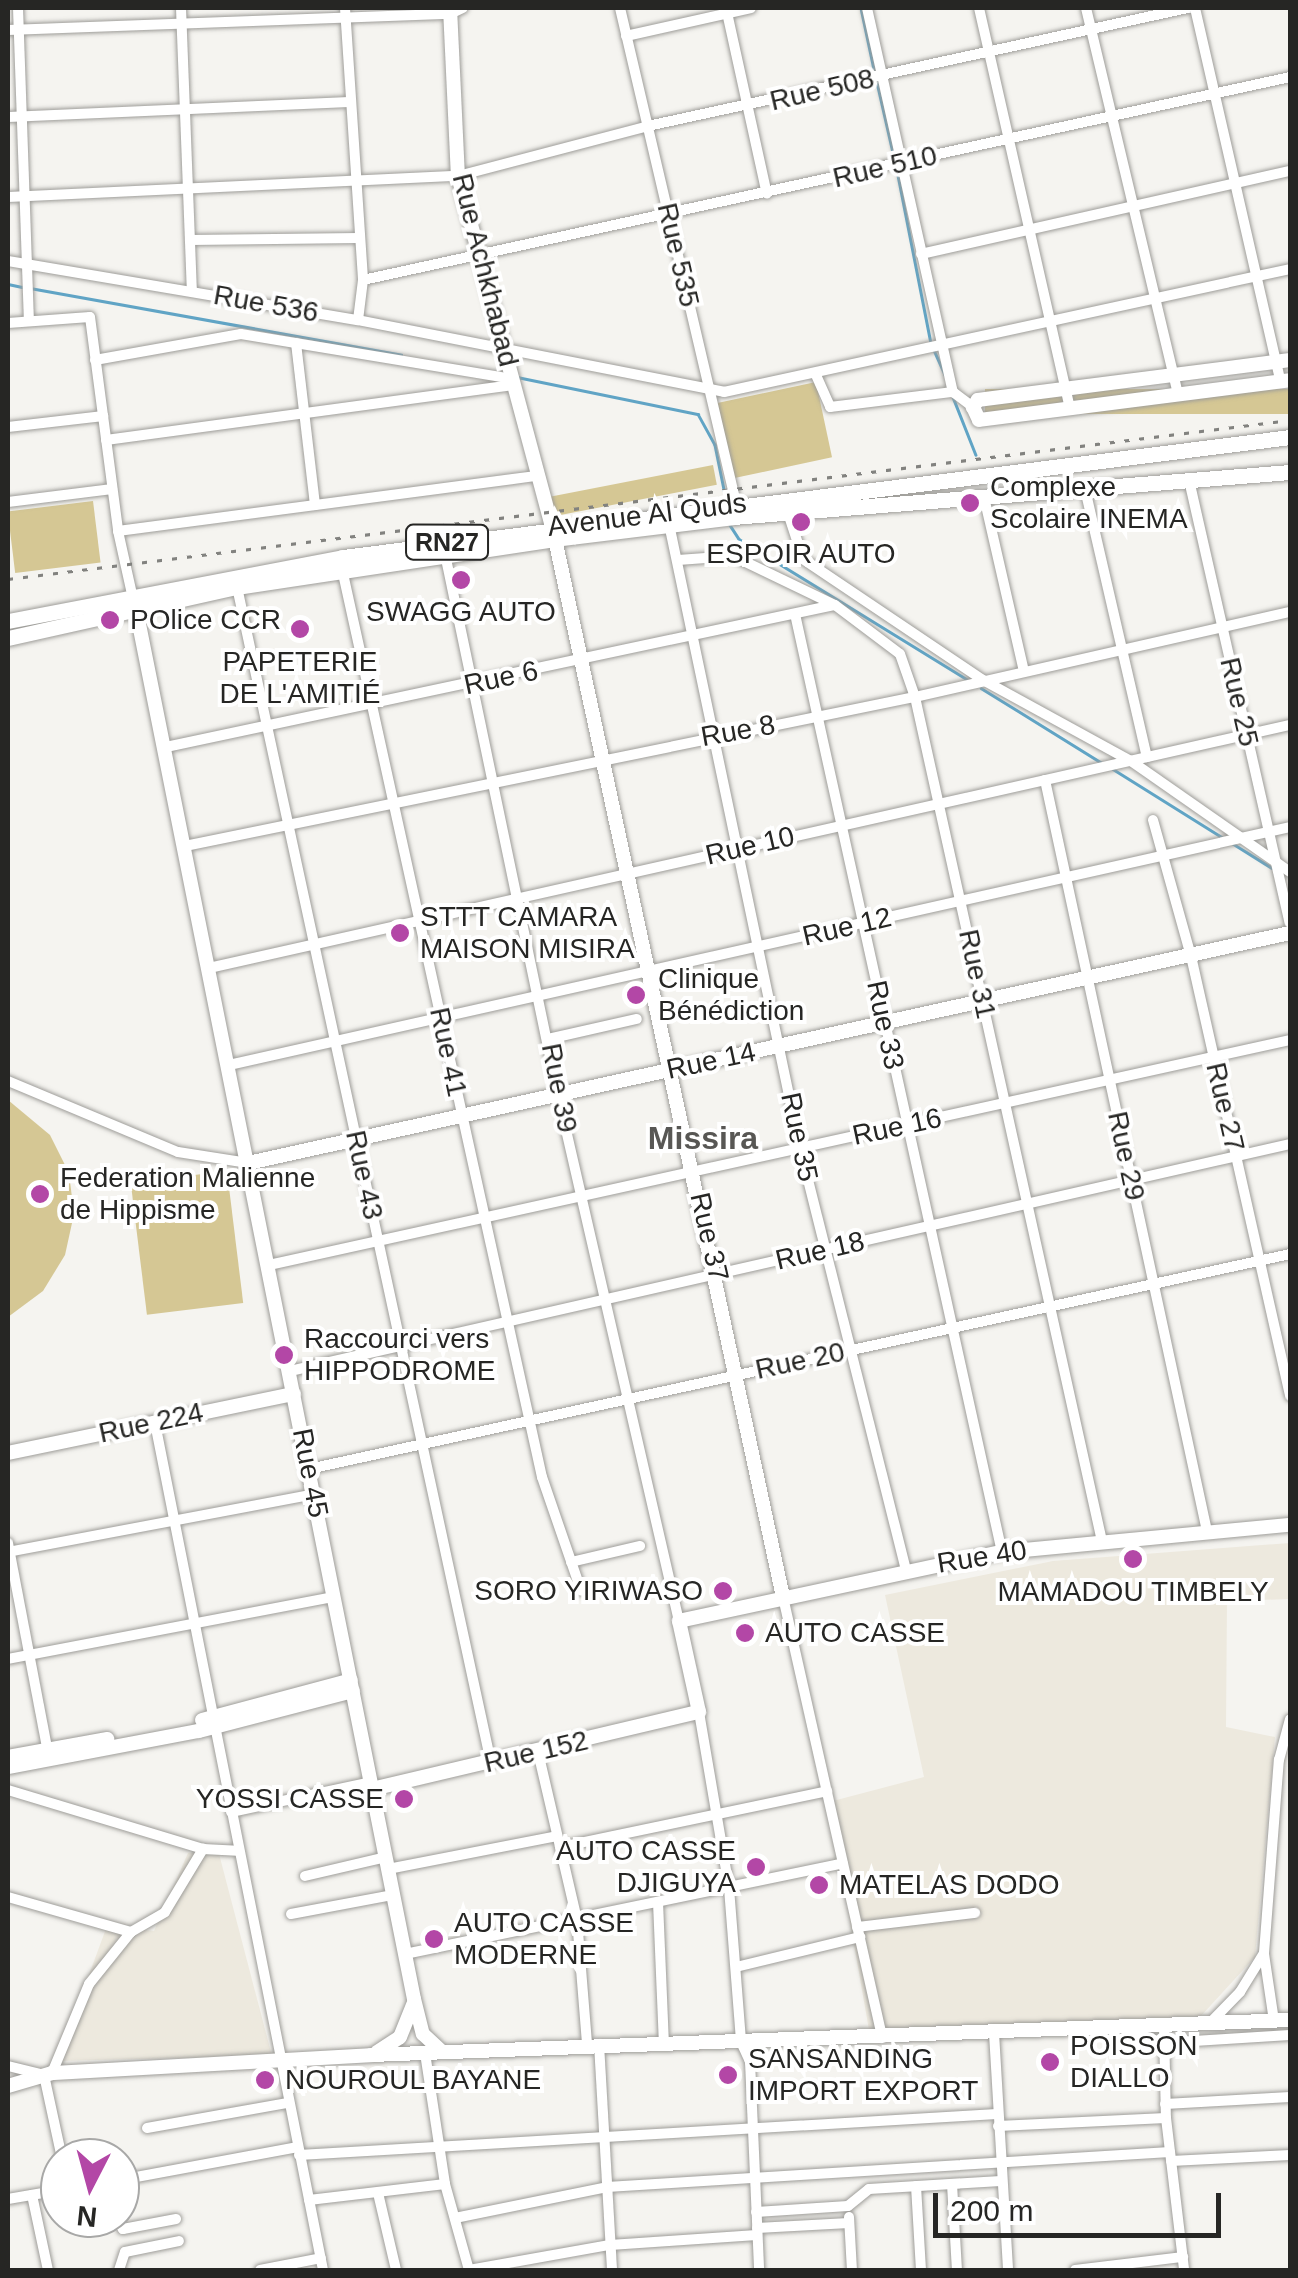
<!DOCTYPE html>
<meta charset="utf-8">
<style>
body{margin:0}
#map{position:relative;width:1298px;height:2278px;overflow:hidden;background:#f5f4f0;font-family:Arial,sans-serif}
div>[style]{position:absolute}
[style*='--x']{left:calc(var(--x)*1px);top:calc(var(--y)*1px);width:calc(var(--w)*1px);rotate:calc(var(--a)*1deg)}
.built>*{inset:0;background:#ede9de}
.green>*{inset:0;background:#d5c794;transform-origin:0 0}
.stream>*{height:2.5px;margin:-1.25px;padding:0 1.25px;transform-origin:1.25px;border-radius:1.25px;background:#60a4c5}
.roads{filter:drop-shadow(0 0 2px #9e9d99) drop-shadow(0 0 2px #9e9d99)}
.street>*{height:10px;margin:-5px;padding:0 5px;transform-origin:5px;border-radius:5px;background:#fff}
.secondary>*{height:14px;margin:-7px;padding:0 7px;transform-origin:7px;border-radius:7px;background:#fff}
.primary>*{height:15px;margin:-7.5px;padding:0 7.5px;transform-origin:7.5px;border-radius:7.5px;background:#fff}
.rail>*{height:2.5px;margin-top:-1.25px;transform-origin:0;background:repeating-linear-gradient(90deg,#82827f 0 5px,transparent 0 15px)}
.dots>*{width:28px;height:28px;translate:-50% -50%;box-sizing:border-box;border:5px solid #fff;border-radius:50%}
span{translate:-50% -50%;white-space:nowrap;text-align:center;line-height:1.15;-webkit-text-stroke:8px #fff;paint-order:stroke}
.shield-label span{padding:2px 8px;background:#fff;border:2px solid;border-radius:8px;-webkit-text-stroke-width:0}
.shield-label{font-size:25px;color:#262624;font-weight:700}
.street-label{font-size:28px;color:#262624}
.poi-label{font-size:28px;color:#262624}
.left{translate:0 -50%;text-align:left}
.right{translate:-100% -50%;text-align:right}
.quarter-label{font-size:32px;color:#585754;font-weight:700}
.frame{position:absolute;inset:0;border:10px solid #262624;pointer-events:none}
.north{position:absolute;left:40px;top:2138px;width:100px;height:100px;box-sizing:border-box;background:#fff;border:2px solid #a8a8a7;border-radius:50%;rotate:186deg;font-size:28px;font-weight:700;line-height:40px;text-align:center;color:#262624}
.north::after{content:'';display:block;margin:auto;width:35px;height:45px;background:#b347a6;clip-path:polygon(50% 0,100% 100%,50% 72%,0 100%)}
.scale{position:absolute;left:933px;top:2193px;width:288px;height:45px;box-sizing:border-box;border:5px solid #262624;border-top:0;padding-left:12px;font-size:30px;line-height:35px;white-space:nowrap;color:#262624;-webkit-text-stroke:8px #fff;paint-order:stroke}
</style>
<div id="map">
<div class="built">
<div style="clip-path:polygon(1290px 1543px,1290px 1599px,1227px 1601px,1226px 1727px,1275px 1737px,1255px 1957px,1200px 2017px,869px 2030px,829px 1802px,924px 1777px,885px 1595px,1053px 1561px)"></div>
<div style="clip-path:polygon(218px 1850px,272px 2056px,57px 2061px,107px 1926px,154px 1931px,188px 1853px)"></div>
</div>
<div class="green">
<div style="left:816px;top:382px;width:77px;height:102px;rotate:78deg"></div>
<div style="left:1290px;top:389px;width:25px;height:305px;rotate:90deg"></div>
<div style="left:713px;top:465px;width:20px;height:170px;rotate:79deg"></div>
<div style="left:93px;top:501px;width:62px;height:86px;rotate:83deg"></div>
<div style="clip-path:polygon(8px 1100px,50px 1135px,69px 1173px,74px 1214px,65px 1255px,43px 1291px,8px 1317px)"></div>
<div style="left:227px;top:1171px;width:133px;height:97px;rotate:83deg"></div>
</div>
<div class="stream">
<div style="--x:861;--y:8;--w:67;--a:78"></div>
<div style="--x:877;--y:82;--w:77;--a:77.2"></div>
<div style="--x:896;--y:165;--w:181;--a:78.9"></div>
<div style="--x:8;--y:284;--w:14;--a:12"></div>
<div style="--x:30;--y:288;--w:377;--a:10.2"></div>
<div style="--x:934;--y:350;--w:27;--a:66"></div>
<div style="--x:517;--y:377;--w:185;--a:11.6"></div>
<div style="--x:698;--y:414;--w:35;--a:61"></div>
<div style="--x:715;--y:445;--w:60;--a:78.5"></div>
<div style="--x:953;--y:397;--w:62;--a:68.4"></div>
<div style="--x:728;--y:522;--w:20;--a:57"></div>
<div style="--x:739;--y:539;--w:271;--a:31.6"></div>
<div style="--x:981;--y:688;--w:142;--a:31.8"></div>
<div style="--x:1113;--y:769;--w:132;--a:32"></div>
<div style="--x:1232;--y:843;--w:47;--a:32"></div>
</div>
<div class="roads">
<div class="street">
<div style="--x:18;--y:8;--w:313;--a:88"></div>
<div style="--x:181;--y:8;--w:283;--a:87.8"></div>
<div style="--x:345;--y:8;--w:273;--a:86.2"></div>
<div style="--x:363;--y:280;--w:40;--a:97.1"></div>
<div style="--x:620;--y:8;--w:508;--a:76.81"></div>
<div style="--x:726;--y:8;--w:190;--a:77.6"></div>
<div style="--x:867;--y:8;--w:394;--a:77.4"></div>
<div style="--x:953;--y:392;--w:25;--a:37"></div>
<div style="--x:979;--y:8;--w:410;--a:77.2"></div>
<div style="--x:1086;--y:8;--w:398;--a:76.6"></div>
<div style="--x:1195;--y:8;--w:384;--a:77.1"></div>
<div style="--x:8;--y:30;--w:442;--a:-2.1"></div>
<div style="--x:450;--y:14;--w:14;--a:-25"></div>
<div style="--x:626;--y:36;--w:128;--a:-12.6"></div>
<div style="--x:8;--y:117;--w:342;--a:-2.5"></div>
<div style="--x:8;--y:197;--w:450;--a:-2.7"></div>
<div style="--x:458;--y:176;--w:196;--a:-14.7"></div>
<div style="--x:648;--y:126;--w:553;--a:-12.33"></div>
<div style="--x:190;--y:240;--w:169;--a:-0.7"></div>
<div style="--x:921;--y:254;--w:378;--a:-12.7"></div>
<div style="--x:8;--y:261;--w:355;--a:9.6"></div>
<div style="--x:358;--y:320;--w:373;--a:11.1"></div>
<div style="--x:724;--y:392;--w:579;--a:-12.26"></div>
<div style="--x:363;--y:280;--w:949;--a:-12.35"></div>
<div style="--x:8;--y:323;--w:82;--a:-4.2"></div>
<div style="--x:90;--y:317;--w:216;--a:82.5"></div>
<div style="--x:118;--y:531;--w:65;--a:77.5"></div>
<div style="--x:296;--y:343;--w:163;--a:83.3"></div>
<div style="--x:95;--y:360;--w:148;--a:-10.1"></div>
<div style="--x:241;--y:334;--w:275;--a:9.4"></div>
<div style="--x:816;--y:375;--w:35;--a:66"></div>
<div style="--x:830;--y:407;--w:124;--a:-7"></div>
<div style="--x:8;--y:427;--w:96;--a:-6.6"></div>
<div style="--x:106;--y:440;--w:412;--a:-7.7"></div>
<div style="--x:1189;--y:480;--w:454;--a:77.2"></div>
<div style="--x:1085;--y:489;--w:275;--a:77"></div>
<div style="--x:984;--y:497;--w:179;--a:77.1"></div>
<div style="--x:8;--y:502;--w:105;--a:-7.1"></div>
<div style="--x:788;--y:513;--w:48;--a:71.9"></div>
<div style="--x:803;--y:559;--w:217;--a:33.9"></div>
<div style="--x:983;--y:680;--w:169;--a:28.7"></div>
<div style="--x:1131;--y:761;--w:194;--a:34.9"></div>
<div style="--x:669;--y:524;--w:638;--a:78.14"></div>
<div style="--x:800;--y:1148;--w:435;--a:75.9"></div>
<div style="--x:118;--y:531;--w:424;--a:-7.5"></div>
<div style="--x:445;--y:554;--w:553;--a:78.2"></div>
<div style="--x:558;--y:1095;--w:540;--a:77.05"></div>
<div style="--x:678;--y:560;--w:55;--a:-4.2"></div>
<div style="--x:733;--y:556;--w:113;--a:25.7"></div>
<div style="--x:835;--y:605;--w:81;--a:37"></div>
<div style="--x:900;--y:654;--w:46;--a:70.8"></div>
<div style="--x:915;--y:697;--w:864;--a:77.51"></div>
<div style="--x:342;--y:569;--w:930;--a:77.58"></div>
<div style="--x:542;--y:1477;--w:120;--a:71"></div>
<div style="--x:237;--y:587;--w:1203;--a:77.81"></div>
<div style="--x:795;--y:614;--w:961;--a:77.56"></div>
<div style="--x:166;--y:747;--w:683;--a:-12"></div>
<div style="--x:1045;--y:780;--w:768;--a:77.83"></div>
<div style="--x:1153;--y:820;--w:141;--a:74.4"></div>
<div style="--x:1191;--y:956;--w:451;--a:77.3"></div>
<div style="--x:185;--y:846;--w:745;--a:-11.54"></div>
<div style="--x:915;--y:697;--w:385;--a:-12.8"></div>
<div style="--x:209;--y:968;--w:1108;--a:-12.67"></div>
<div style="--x:548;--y:1039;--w:91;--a:-12.7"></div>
<div style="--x:229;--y:1065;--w:1087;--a:-12.64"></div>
<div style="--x:8;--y:1081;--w:184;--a:22.7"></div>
<div style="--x:178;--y:1152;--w:71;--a:8.9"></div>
<div style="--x:269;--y:1265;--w:1045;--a:-12.43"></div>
<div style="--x:290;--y:1371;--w:1025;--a:-12.79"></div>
<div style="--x:155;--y:1423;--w:864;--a:78.78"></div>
<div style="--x:309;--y:1469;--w:1004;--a:-12.36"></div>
<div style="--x:8;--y:1543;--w:214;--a:79.2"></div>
<div style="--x:8;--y:1552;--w:311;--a:-10.7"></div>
<div style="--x:571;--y:1562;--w:71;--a:-13.1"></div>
<div style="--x:783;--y:1597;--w:452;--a:77.3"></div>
<div style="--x:8;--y:1659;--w:332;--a:-10.8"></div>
<div style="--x:699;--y:1712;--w:179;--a:80.3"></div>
<div style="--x:729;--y:1888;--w:154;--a:85.5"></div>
<div style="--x:741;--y:2042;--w:21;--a:65"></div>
<div style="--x:750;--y:2061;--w:209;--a:87.5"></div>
<div style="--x:538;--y:1752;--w:171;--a:76.9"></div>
<div style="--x:577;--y:1919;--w:125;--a:85.4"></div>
<div style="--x:8;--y:1790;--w:204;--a:16.8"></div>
<div style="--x:203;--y:1849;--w:34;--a:3"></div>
<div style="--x:231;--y:1812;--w:143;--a:-12.1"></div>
<div style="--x:560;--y:1847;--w:273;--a:-11.8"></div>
<div style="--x:388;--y:1869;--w:172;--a:-11"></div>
<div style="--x:305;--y:1876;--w:83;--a:-13.2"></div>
<div style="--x:8;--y:1897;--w:128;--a:15.9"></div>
<div style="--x:658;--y:1902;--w:141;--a:87.6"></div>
<div style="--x:291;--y:1914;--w:104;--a:-10.6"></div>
<div style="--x:857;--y:1927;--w:119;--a:-6.8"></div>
<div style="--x:405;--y:1954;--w:447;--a:-11.7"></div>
<div style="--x:1264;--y:1954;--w:68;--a:81.5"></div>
<div style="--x:736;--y:1967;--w:128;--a:-13.6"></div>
<div style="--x:1209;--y:2024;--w:45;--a:-45.9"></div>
<div style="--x:1240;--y:1992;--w:46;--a:-58.4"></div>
<div style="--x:1264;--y:1953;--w:194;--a:-85.6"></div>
<div style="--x:1279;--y:1760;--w:42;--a:-75"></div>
<div style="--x:1164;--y:2026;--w:92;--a:88.8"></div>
<div style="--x:1166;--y:2118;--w:153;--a:83.2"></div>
<div style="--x:1122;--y:2028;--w:43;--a:20.6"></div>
<div style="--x:1162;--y:2043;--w:128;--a:-3.6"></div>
<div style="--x:994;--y:2033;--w:237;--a:86.6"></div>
<div style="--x:599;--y:2044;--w:226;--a:86.7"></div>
<div style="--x:425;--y:2053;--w:133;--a:81.3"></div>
<div style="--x:445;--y:2184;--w:89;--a:74.4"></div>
<div style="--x:8;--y:2066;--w:37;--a:14"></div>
<div style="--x:44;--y:2075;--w:85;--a:77.8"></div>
<div style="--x:52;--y:2073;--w:96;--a:-67.4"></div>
<div style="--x:89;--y:1984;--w:67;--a:-51.1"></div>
<div style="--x:131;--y:1932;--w:39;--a:-30"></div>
<div style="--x:165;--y:1912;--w:74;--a:-58.9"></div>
<div style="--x:1165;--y:2104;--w:125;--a:-3.2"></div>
<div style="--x:998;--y:2126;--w:168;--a:-2.7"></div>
<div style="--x:147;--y:2128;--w:143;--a:-10.1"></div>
<div style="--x:299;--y:2155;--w:699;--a:-3.36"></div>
<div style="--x:1171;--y:2161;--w:119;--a:-2.9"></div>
<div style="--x:120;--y:2180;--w:181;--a:-10.5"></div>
<div style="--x:952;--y:2184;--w:86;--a:86.7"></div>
<div style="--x:916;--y:2186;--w:84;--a:86.6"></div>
<div style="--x:378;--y:2193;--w:79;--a:76.8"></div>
<div style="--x:32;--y:2195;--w:77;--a:78"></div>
<div style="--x:8;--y:2199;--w:53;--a:-9.8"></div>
<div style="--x:309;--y:2200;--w:137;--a:-6.7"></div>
<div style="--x:756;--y:2212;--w:92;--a:-3.7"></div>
<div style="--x:848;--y:2206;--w:27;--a:-39"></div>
<div style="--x:869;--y:2189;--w:132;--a:-3.5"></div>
<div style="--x:849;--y:2217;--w:53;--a:86.8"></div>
<div style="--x:116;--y:2218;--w:13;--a:58"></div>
<div style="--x:123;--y:2229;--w:54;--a:-10.7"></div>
<div style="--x:455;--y:2218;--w:155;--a:-11.5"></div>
<div style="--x:607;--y:2187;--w:564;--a:-3.56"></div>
<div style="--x:757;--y:2228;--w:92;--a:-3.1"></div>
<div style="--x:119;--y:2270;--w:19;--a:-72"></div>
<div style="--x:125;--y:2252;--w:55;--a:-11.5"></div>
<div style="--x:260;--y:2270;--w:62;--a:-11.1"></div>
<div style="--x:469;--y:2270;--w:143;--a:-10.1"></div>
<div style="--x:610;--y:2245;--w:147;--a:-3.9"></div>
<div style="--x:1075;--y:2270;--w:109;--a:-6.9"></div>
</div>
<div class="secondary">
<div style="--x:450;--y:8;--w:168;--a:87.3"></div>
<div style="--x:458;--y:176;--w:376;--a:75"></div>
<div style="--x:555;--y:539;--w:1082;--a:77.84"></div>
<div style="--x:1290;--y:360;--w:315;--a:172.7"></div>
<div style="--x:978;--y:400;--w:9;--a:126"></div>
<div style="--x:973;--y:407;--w:14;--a:65"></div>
<div style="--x:979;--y:420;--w:314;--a:-7.3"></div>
<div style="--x:134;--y:599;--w:1428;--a:78.69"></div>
<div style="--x:414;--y:1999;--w:36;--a:76"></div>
<div style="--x:423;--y:2034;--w:25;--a:43"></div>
<div style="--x:248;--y:1163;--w:1067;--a:-12.45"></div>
<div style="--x:8;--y:1453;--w:292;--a:-11.7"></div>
<div style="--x:202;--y:1720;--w:154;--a:-15"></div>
<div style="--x:8;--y:1757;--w:101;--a:-10.3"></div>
<div style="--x:8;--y:1767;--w:194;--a:-10.7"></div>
<div style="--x:199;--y:1731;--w:159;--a:-14.6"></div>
<div style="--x:372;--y:1789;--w:336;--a:-13.3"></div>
<div style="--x:699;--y:1712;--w:93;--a:-102.4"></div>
<div style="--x:679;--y:1621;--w:330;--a:-12.1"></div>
<div style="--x:1002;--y:1552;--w:289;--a:-5.4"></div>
<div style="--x:377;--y:2052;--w:27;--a:-33"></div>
<div style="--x:400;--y:2037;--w:35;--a:-68"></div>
<div style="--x:8;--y:2086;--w:46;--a:-16.5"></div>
<div style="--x:52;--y:2073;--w:320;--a:-3.2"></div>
<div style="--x:371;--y:2055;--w:920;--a:-2.18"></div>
</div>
<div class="primary">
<div style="--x:8;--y:621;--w:341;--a:-10.8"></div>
<div style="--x:343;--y:557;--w:955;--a:-7.22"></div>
<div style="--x:8;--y:638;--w:235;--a:-12.6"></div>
<div style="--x:237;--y:587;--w:322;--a:-8.6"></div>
<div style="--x:555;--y:539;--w:179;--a:-7"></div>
<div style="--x:733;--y:517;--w:559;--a:-4.62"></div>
</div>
</div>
<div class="rail">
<div style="--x:8;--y:579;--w:1292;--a:-7.07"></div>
</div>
<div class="dots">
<div style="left:970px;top:503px;background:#b347a6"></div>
<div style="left:801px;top:522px;background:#b347a6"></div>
<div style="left:461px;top:580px;background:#b347a6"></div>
<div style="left:110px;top:620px;background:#b347a6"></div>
<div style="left:300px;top:629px;background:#b347a6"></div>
<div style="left:400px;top:933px;background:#b347a6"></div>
<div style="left:636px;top:995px;background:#b347a6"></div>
<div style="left:40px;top:1194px;background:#b347a6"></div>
<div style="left:284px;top:1355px;background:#b347a6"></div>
<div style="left:1133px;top:1559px;background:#b347a6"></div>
<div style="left:723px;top:1591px;background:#b347a6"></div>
<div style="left:745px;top:1633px;background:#b347a6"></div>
<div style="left:404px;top:1799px;background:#b347a6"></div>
<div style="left:756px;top:1867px;background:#b347a6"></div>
<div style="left:819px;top:1885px;background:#b347a6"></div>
<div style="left:434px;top:1939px;background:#b347a6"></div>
<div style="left:1050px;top:2062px;background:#b347a6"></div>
<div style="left:728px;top:2075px;background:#b347a6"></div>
<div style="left:265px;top:2080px;background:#b347a6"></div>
</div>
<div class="shield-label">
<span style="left:447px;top:542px">RN27</span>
</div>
<div class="street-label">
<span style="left:822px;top:90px;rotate:-13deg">Rue 508</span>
<span style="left:885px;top:167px;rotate:-13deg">Rue 510</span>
<span style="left:678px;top:255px;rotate:77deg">Rue 535</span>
<span style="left:485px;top:270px;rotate:76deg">Rue Achkhabad</span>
<span style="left:266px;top:304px;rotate:10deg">Rue 536</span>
<span style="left:647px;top:515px;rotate:-7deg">Avenue Al Quds</span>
<span style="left:501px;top:678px;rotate:-12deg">Rue 6</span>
<span style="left:1239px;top:702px;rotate:77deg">Rue 25</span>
<span style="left:738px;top:731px;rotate:-10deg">Rue 8</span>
<span style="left:750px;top:846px;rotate:-13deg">Rue 10</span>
<span style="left:847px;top:927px;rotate:-13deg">Rue 12</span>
<span style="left:977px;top:974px;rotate:78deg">Rue 31</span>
<span style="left:885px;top:1025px;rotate:78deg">Rue 33</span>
<span style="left:448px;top:1052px;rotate:78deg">Rue 41</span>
<span style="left:711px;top:1061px;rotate:-12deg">Rue 14</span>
<span style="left:559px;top:1088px;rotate:79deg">Rue 39</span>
<span style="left:1225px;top:1107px;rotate:77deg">Rue 27</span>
<span style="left:897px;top:1127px;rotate:-12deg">Rue 16</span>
<span style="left:799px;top:1137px;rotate:78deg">Rue 35</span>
<span style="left:1126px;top:1156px;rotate:78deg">Rue 29</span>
<span style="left:364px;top:1175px;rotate:78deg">Rue 43</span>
<span style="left:709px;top:1237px;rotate:77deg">Rue 37</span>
<span style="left:820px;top:1251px;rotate:-13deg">Rue 18</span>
<span style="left:800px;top:1361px;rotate:-12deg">Rue 20</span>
<span style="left:151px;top:1423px;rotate:-12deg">Rue 224</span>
<span style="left:310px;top:1473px;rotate:79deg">Rue 45</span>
<span style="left:982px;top:1557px;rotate:-9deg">Rue 40</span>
<span style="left:536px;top:1752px;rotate:-13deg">Rue 152</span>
</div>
<div class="poi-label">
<span class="left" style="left:990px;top:503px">Complexe<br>Scolaire INEMA</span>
<span style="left:801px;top:554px">ESPOIR AUTO</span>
<span style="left:461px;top:612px">SWAGG AUTO</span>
<span class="left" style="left:130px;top:620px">POlice CCR</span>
<span style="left:300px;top:678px">PAPETERIE<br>DE L'AMITIÉ</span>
<span class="left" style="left:420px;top:933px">STTT CAMARA<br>MAISON MISIRA</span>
<span class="left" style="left:658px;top:995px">Clinique<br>Bénédiction</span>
<span class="left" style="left:60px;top:1194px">Federation Malienne<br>de Hippisme</span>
<span class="left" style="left:304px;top:1355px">Raccourci vers<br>HIPPODROME</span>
<span class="right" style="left:703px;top:1591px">SORO YIRIWASO</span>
<span style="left:1133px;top:1592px">MAMADOU TIMBELY</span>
<span class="left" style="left:765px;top:1633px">AUTO CASSE</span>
<span class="right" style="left:384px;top:1799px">YOSSI CASSE</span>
<span class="right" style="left:736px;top:1867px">AUTO CASSE<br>DJIGUYA</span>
<span class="left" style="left:839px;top:1885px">MATELAS DODO</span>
<span class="left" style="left:454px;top:1939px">AUTO CASSE<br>MODERNE</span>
<span class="left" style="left:1070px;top:2062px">POISSON<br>DIALLO</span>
<span class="left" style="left:748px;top:2075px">SANSANDING<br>IMPORT EXPORT</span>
<span class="left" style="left:285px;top:2080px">NOUROUL BAYANE</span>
</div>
<div class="quarter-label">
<span style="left:703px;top:1138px">Missira</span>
</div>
<div class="frame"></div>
<div class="north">N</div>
<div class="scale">200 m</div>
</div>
